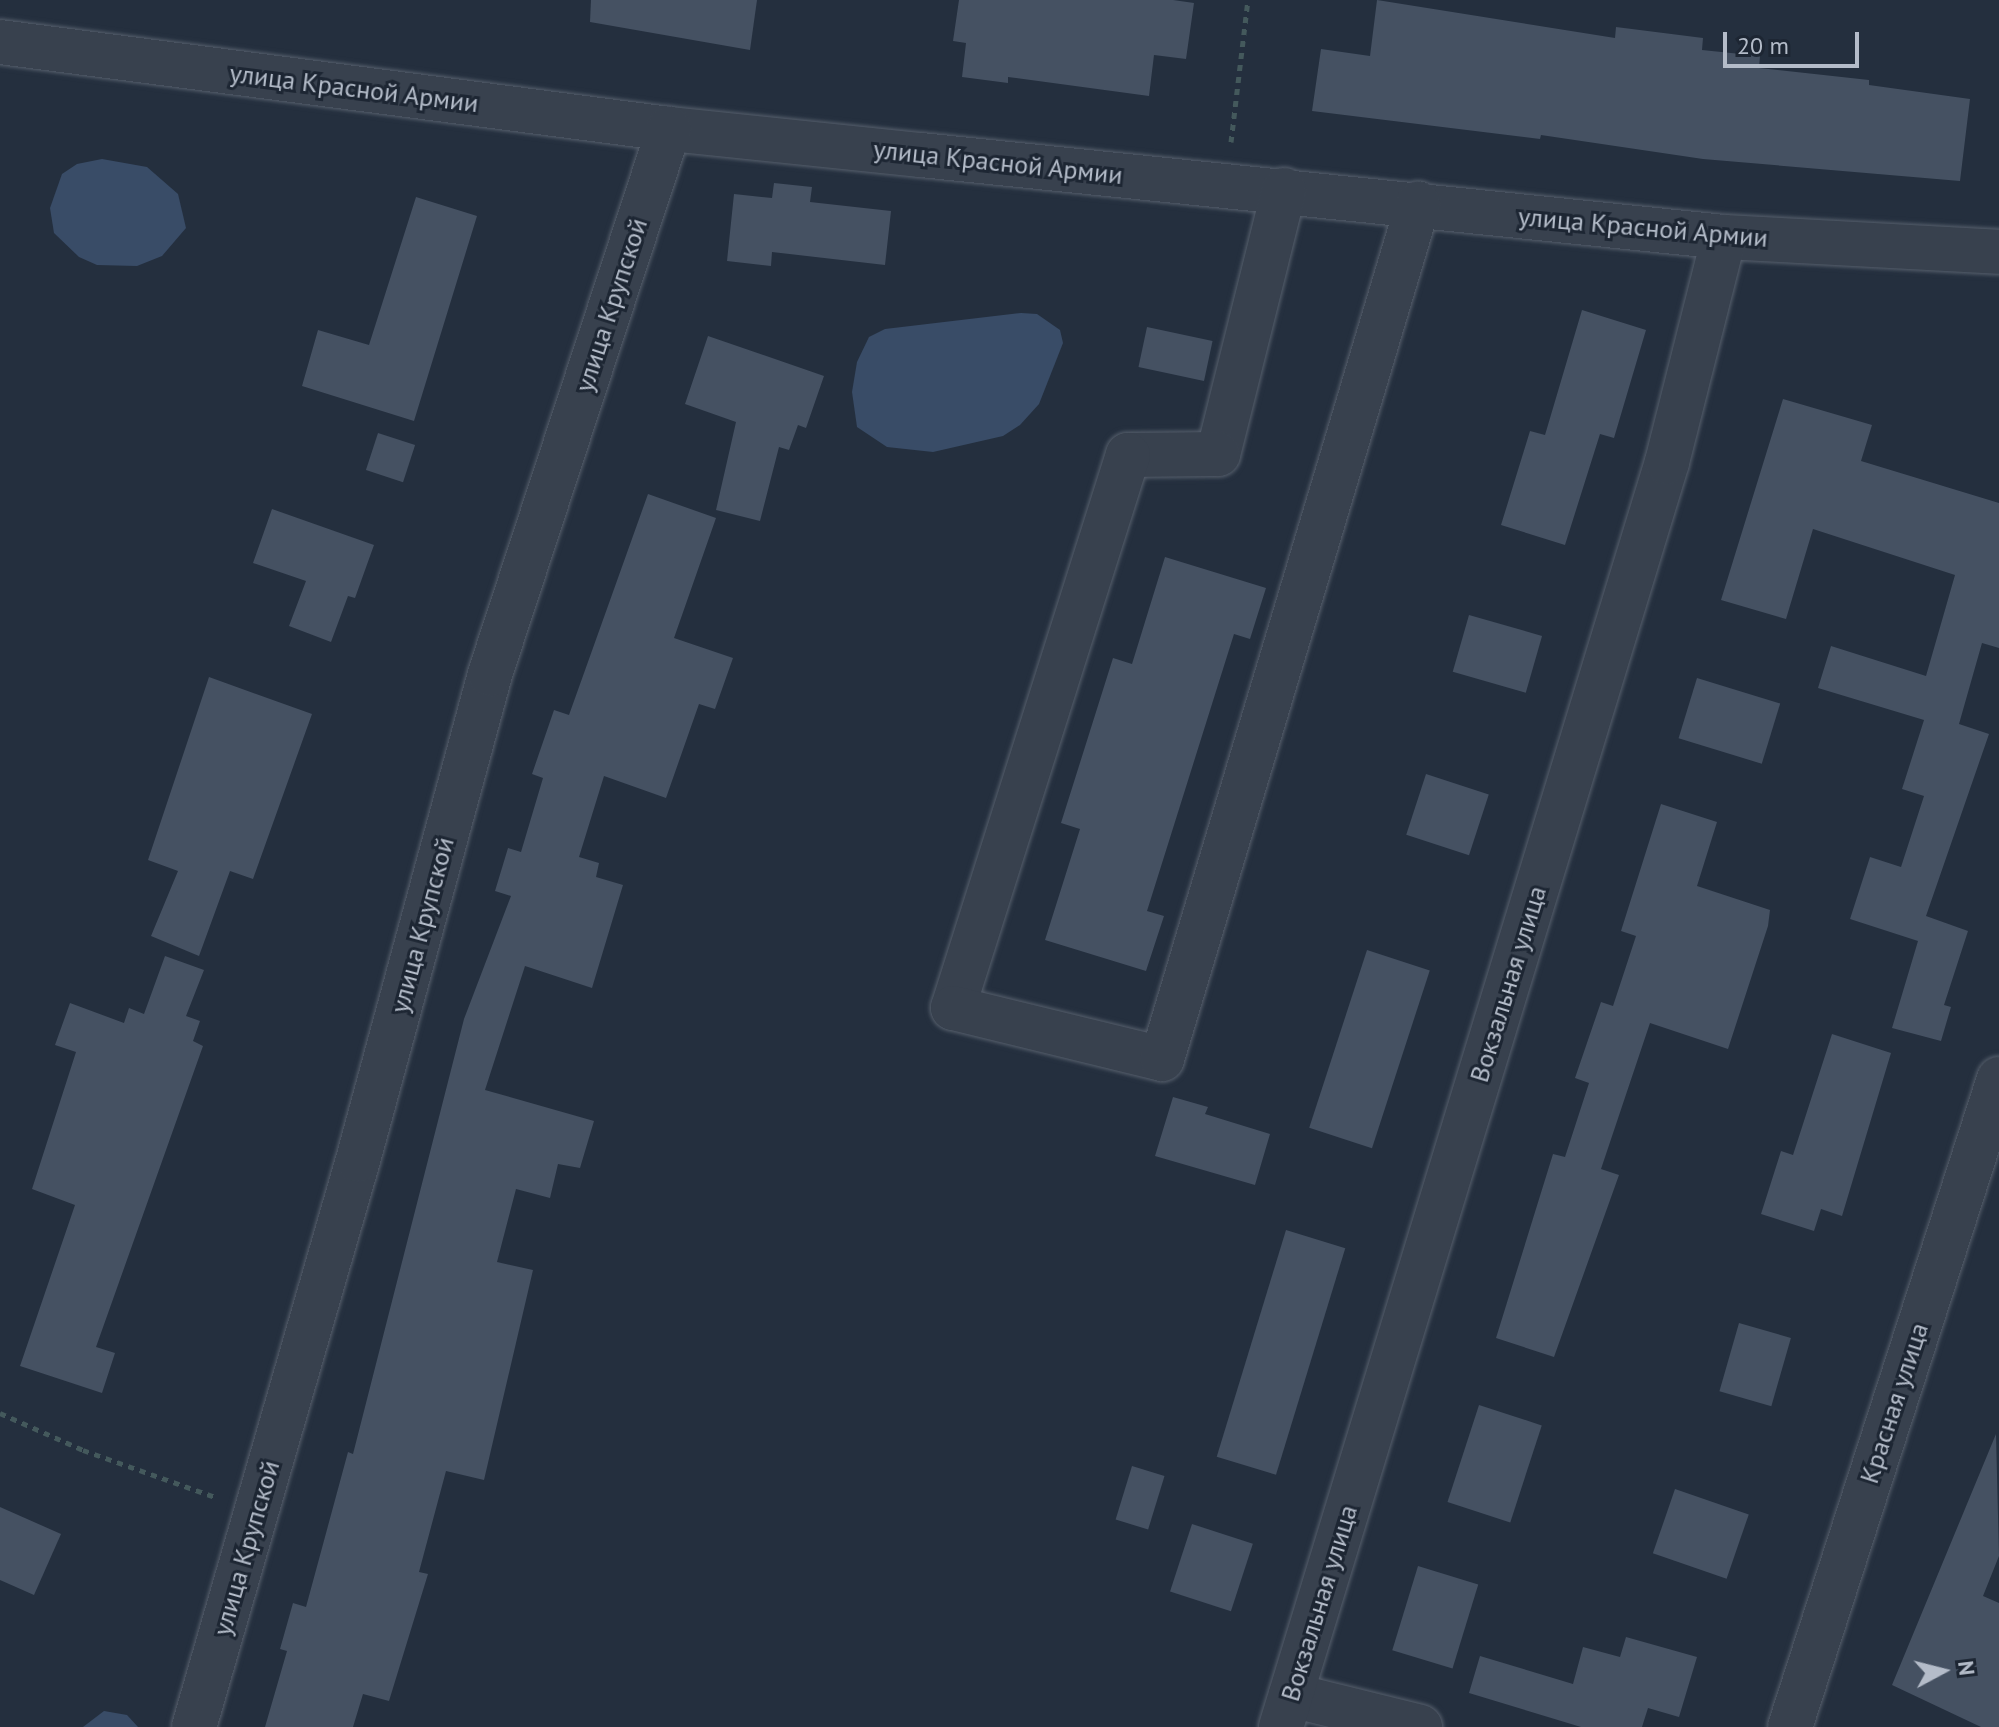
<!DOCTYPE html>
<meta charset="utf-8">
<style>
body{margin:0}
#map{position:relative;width:1999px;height:1727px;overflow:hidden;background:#242f3e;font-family:"PT Sans",sans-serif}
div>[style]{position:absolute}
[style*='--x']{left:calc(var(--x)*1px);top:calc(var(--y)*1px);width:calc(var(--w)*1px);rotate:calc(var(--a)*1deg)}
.water>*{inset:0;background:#394c67}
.building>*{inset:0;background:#455162;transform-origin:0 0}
.path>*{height:5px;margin-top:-2.5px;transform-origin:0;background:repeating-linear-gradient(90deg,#44595c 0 6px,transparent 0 12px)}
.roads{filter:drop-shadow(0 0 2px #565f6c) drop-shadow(0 0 2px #565f6c)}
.minor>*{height:44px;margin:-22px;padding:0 22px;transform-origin:22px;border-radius:22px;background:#38414e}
span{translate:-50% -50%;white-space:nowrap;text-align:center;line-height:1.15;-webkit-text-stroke:6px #1d2633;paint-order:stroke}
.street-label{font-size:26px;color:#b4bcc9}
.north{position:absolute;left:1903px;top:1631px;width:80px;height:80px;-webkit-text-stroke:6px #1d2633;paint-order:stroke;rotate:83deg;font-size:22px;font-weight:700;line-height:32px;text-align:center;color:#b4bcc9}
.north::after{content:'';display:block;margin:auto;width:28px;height:36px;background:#b4bcc9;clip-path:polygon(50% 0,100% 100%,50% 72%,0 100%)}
.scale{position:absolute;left:1723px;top:32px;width:136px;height:36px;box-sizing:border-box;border:4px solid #b4bcc9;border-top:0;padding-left:10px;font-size:24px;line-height:28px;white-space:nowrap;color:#b4bcc9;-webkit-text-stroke:6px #1d2633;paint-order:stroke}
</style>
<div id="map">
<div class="water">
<div style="clip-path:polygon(102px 159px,147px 167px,178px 194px,186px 228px,162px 256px,137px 266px,97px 265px,79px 257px,54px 233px,50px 208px,62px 174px,77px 164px)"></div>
<div style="clip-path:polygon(1021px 313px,1037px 314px,1060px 330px,1063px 343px,1039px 404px,1020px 425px,1003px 436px,933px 452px,887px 447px,857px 427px,852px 392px,857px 362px,869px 337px,885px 329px)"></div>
<div style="clip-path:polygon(104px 1711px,127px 1715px,138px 1727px,83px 1727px)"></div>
</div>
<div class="building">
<div style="clip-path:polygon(591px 0,757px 0,750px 50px,590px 22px)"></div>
<div style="clip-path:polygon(959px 0,1173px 0,1194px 3px,1186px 59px,1154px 55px,1149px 96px,1008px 77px,1008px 83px,962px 77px,966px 43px,953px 41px)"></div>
<div style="clip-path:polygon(1377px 0,1615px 38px,1616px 27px,1703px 38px,1702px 50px,1760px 56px,1759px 68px,1869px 80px,1869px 85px,1970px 99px,1960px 181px,1703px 159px,1541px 135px,1540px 139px,1312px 111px,1321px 49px,1370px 56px)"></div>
<div style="clip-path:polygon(774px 183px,812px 187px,810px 202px,891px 211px,885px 265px,772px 252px,771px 266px,727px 261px,734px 194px,772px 198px)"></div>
<div style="clip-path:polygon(416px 197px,477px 216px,414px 421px,302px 386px,318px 330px,369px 345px)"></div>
<div style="clip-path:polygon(1582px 310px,1646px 330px,1614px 438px,1600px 434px,1565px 545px,1501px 525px,1530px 431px,1545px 435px)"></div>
<div style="left:1147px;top:327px;width:67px;height:41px;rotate:12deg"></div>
<div style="clip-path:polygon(708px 336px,824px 376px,806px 428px,798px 425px,789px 450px,779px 447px,760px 521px,716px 510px,736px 422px,685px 404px)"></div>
<div style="clip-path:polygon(1783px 399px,1872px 425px,1861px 461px,1999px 503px,1999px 648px,1982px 643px,1959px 724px,1989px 734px,1926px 916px,1968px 931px,1944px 1005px,1951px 1007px,1941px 1041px,1892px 1028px,1918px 941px,1850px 919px,1870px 857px,1901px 867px,1924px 796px,1902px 789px,1924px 720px,1818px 688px,1831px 646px,1926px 676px,1955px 575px,1813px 529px,1786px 619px,1721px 600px)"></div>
<div style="left:378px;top:433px;width:39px;height:39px;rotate:18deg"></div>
<div style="clip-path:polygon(648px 494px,716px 518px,674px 638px,733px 658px,715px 709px,699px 704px,666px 798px,604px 776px,579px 857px,599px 863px,596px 877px,623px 885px,592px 988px,525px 966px,485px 1090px,594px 1121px,580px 1168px,558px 1164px,550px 1198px,516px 1189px,497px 1262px,533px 1270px,484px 1480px,446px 1471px,419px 1572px,428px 1574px,389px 1701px,363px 1694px,353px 1727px,265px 1727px,287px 1651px,280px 1649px,293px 1603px,306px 1607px,348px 1452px,353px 1454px,464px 1019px,511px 896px,495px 891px,508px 848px,521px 852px,543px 778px,532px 774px,554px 710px,569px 715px)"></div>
<div style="clip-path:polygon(272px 509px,374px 545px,355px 598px,348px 596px,331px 642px,289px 626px,306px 581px,253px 563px)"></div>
<div style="clip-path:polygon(1165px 557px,1266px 588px,1250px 639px,1234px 634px,1147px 911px,1164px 916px,1146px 971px,1045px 940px,1080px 829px,1061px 823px,1113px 658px,1132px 664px)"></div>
<div style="left:1469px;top:615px;width:76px;height:59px;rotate:16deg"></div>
<div style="clip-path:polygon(209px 677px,312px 714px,253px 879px,230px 871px,199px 956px,151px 936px,178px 871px,148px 860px)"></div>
<div style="left:1697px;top:678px;width:87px;height:63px;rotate:17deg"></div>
<div style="left:1426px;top:774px;width:66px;height:64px;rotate:18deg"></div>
<div style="clip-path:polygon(1661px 804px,1717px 822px,1697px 886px,1770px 910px,1768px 926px,1728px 1049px,1650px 1023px,1601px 1169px,1619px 1175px,1554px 1357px,1496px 1338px,1553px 1154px,1565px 1157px,1589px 1083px,1575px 1078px,1601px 1002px,1613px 1006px,1636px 936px,1621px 931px)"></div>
<div style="left:1367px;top:950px;width:66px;height:187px;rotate:18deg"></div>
<div style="clip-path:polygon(165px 956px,204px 970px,186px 1016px,200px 1021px,193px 1041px,203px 1046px,96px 1347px,115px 1353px,102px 1393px,20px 1366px,75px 1205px,32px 1189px,76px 1052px,55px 1045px,70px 1003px,124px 1023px,129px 1008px,144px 1014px)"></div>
<div style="clip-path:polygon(1832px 1034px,1891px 1053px,1842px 1216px,1821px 1209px,1814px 1231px,1761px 1214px,1781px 1151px,1793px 1155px)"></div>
<div style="clip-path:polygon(1173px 1097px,1208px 1107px,1205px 1114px,1270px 1134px,1255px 1185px,1155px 1156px)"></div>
<div style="left:1286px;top:1230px;width:62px;height:237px;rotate:17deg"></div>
<div style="left:1739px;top:1323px;width:54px;height:71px;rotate:16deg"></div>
<div style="left:1479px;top:1405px;width:66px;height:102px;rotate:18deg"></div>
<div style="clip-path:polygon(1996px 1434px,1999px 1556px,1983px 1596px,1999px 1603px,1999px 1727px,1981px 1727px,1892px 1685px)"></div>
<div style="left:1132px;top:1466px;width:34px;height:56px;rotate:17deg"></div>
<div style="left:1675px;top:1489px;width:78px;height:68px;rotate:19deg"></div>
<div style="clip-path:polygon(0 1507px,61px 1534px,34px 1595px,0 1580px)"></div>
<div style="left:1192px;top:1524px;width:64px;height:71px;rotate:18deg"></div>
<div style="left:1418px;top:1566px;width:63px;height:88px;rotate:17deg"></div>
<div style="clip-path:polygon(1626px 1637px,1697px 1657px,1679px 1717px,1648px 1708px,1642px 1727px,1581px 1727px,1469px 1693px,1480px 1656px,1573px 1684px,1583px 1647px,1620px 1657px)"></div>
</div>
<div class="path">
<div style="--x:1231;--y:142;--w:143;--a:-83.2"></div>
<div style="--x:0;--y:1413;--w:91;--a:24"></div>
<div style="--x:83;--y:1450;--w:140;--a:19.6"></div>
</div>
<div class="roads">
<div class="minor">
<div style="--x:0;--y:42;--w:675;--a:7.41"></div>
<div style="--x:669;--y:129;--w:253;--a:5.9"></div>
<div style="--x:921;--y:155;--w:807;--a:5.83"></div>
<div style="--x:1724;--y:237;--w:275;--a:3.1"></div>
<div style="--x:1284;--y:190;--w:272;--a:104"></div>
<div style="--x:1218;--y:454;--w:90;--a:179.4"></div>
<div style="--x:1128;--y:455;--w:580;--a:107.56"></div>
<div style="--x:953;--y:1008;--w:215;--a:13.7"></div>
<div style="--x:1162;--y:1059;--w:893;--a:-73.33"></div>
<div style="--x:1291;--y:1695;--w:133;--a:13.9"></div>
<div style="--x:194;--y:1727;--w:590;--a:-73.87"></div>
<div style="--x:358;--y:1160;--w:504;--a:-74.8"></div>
<div style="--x:490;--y:674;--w:574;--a:-71.82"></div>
<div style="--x:1281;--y:1727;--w:1323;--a:-73.03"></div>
<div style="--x:1667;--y:462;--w:232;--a:-75.8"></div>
<div style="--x:1790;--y:1727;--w:681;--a:-72.12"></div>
</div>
</div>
<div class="street-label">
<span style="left:354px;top:88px;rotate:7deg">улица Красной Армии</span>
<span style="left:998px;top:162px;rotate:6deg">улица Красной Армии</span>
<span style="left:1643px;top:227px;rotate:5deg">улица Красной Армии</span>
<span style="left:611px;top:305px;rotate:-72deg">улица Крупской</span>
<span style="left:422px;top:925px;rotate:-75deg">улица Крупской</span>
<span style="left:1508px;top:984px;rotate:-73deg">Вокзальная улица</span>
<span style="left:1894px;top:1403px;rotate:-72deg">Красная улица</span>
<span style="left:246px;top:1548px;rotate:-74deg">улица Крупской</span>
<span style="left:1319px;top:1603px;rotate:-73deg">Вокзальная улица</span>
</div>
<div class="north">N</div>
<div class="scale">20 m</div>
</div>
